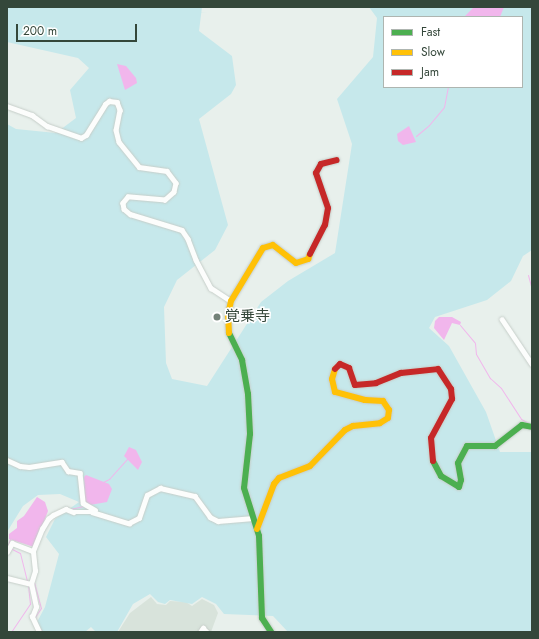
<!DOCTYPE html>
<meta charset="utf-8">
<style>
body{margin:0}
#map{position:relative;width:539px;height:639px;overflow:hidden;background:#e8f0ec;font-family:Jost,"Noto Sans JP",sans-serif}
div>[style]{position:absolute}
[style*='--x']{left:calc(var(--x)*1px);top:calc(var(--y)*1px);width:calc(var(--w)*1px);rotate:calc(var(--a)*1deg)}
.industrial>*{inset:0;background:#d8e3db}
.green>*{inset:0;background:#c6e8eb}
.water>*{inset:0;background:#f1b6ec}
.stream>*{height:1px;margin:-0.5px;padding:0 0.5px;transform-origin:0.5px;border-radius:0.5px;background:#f1b6ec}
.roads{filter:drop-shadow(0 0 1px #c6cec9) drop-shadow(0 0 1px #c6cec9)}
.street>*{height:4.5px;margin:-2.25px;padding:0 2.25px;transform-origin:2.25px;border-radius:2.25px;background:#fcfdfc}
.fast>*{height:6px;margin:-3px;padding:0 3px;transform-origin:3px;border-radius:3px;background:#4caf50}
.slow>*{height:6px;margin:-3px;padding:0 3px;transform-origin:3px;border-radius:3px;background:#ffc107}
.jam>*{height:6px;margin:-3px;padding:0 3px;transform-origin:3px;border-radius:3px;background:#c62828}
.dots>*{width:11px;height:11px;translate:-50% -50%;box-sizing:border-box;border:2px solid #fff;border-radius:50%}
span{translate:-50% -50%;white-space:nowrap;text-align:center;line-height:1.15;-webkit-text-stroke:3px #fff;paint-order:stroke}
.poi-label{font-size:15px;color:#34473a}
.left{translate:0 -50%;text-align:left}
.frame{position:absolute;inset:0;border:8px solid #34473a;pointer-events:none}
.legend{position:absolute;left:383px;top:16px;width:140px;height:72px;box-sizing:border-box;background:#fff;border:1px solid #aeb5b0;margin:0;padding:5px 7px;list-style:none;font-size:12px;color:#34473a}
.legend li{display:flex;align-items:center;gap:8px;height:20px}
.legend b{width:20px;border:1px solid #aeb5b0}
.scale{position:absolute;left:16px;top:24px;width:121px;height:18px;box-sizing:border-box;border:2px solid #34473a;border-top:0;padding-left:5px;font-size:12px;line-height:14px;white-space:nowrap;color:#34473a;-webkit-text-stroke:3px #fff;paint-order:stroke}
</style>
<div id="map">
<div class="industrial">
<div style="clip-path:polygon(151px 597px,157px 604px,166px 605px,170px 601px,186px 602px,192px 606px,202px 599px,214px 605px,218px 613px,211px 632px,118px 632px,130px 613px)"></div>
</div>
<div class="green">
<div style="clip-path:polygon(evenodd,7px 7px,202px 7px,199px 31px,232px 56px,236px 85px,231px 94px,199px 119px,228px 225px,215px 250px,177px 280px,164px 307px,166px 363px,172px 379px,207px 386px,261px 302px,288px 281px,335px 253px,352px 144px,337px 99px,373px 57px,377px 18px,369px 7px,532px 7px,532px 250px,523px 256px,511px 281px,487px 300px,435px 317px,429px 328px,449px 346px,486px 412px,500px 452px,532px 452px,532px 632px,288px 632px,273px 616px,224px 614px,216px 604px,202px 597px,192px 604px,170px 600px,165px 604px,158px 602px,150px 594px,133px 604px,117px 632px,96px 632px,91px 627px,85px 632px,41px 632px,37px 622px,45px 607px,59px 554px,46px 537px,55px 519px,79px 502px,60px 494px,38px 495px,23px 506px,7px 532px,7px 124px,16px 129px,56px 133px,76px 118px,70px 90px,89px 68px,78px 58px,7px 42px,7px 7px,384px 17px,522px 17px,522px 87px,384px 87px,384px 17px)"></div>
</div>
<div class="water">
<div style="clip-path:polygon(474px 7px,504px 7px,500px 17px,464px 17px)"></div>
<div style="clip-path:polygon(117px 64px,126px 66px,136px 78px,137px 83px,125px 90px)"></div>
<div style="clip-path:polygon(409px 126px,416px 142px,403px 145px,398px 141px,397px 134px)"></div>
<div style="clip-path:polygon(439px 317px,452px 317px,461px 322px,460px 325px,452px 323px,444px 340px,434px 328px,435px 321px)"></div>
<div style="clip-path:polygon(129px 447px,136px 450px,142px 462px,138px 470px,124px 456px)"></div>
<div style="clip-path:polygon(86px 475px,109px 484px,112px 489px,107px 502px,90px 505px,85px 503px,84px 477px)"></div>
<div style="clip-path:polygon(37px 497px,45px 502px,48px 511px,34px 547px,9px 539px,9px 534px,17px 528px,17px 521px,24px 516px)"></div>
</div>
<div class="stream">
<div style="--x:416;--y:136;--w:17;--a:-40"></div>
<div style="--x:429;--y:125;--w:23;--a:-50"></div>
<div style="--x:444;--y:107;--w:20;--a:-79"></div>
<div style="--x:528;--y:275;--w:16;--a:75"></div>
<div style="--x:460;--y:325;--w:23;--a:50"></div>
<div style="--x:475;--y:343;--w:11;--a:85"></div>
<div style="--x:476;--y:354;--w:28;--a:60"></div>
<div style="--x:490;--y:378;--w:15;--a:42"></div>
<div style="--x:501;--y:388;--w:37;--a:57"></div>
<div style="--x:521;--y:419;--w:9;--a:27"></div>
<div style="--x:103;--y:482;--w:7;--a:-27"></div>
<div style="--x:109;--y:479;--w:27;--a:-48"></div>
<div style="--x:70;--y:509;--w:14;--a:-12"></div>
<div style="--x:7;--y:547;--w:9;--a:-69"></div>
<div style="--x:10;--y:548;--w:11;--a:27"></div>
<div style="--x:20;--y:553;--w:29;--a:76"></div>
<div style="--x:34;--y:582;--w:27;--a:75"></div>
<div style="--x:41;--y:608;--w:11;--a:124"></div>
<div style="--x:40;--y:629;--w:4;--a:45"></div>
<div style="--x:7;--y:631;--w:2;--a:27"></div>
<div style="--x:11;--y:632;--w:34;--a:-56"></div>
<div style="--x:30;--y:604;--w:18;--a:-96"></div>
</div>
<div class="roads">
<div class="street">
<div style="--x:7;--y:106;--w:27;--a:20"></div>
<div style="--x:32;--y:115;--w:19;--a:36"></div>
<div style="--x:47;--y:126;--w:36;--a:19"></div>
<div style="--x:81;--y:138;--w:6;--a:-31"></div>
<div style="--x:86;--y:135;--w:36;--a:-58"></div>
<div style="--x:105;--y:104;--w:5;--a:-37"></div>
<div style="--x:109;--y:101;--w:8;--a:7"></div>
<div style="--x:117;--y:102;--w:9;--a:69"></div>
<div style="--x:120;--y:110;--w:20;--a:101"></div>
<div style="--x:116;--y:130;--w:12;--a:76"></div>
<div style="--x:119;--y:142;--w:32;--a:51"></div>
<div style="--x:139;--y:167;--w:28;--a:8"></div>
<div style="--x:167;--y:171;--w:15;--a:53"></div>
<div style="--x:176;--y:183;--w:9;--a:103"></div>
<div style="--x:174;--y:192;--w:12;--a:138"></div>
<div style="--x:165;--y:200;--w:37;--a:-175"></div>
<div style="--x:128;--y:197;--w:8;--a:130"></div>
<div style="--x:123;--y:203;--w:6;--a:81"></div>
<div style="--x:124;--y:209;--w:8;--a:40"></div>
<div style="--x:130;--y:214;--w:54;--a:17.1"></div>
<div style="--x:182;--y:230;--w:11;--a:56"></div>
<div style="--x:188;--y:239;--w:22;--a:69"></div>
<div style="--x:196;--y:260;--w:32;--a:62"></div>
<div style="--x:211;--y:288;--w:24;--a:33"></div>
<div style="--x:502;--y:319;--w:54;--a:56.3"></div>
<div style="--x:7;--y:460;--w:14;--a:25"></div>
<div style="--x:20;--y:466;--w:9;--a:6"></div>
<div style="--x:29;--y:467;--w:33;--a:-9"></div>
<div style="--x:62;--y:462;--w:11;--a:56"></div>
<div style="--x:68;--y:471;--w:12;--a:9"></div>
<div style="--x:80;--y:473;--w:30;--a:84"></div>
<div style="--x:83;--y:503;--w:14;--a:30"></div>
<div style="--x:7;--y:552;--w:10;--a:-61"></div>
<div style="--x:12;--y:543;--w:22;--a:21"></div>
<div style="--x:7;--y:578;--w:25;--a:14"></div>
<div style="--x:39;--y:632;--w:17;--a:-115"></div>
<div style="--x:32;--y:617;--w:11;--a:-68"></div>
<div style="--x:36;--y:607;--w:24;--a:-102"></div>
<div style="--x:31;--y:584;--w:14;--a:-73"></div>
<div style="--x:35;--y:571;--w:20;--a:-96"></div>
<div style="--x:33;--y:551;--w:24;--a:-68"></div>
<div style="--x:42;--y:529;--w:12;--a:-59"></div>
<div style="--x:48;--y:519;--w:6;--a:-39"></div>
<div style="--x:53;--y:515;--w:14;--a:-25"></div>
<div style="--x:66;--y:509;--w:8;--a:23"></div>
<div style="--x:73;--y:512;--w:19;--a:0"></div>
<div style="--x:92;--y:512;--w:39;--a:17"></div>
<div style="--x:129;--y:523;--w:11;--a:-27"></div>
<div style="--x:139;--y:518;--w:24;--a:-71"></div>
<div style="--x:147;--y:495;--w:15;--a:-28"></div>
<div style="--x:160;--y:488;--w:36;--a:13"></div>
<div style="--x:195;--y:496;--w:26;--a:54"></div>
<div style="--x:210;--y:517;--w:9;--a:27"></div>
<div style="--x:218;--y:521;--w:35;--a:-5"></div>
<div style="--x:200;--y:632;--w:5;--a:-53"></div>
<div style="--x:203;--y:628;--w:6;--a:45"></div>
</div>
<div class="fast">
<div style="--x:229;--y:333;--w:30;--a:64"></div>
<div style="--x:242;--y:360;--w:35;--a:80"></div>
<div style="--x:248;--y:394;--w:40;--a:87.1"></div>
<div style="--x:250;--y:434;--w:54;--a:96.3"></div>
<div style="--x:244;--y:488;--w:50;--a:72.6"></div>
<div style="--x:259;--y:536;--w:82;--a:87.9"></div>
<div style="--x:262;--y:618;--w:17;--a:57"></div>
<div style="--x:433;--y:461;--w:17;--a:62"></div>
<div style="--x:441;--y:476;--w:21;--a:31"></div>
<div style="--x:459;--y:487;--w:7;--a:-74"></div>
<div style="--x:461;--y:480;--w:17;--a:-100"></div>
<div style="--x:458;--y:463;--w:19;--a:-62"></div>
<div style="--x:467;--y:446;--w:28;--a:0"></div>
<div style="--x:495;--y:446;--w:34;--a:-38"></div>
<div style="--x:522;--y:425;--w:10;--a:11"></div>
</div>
<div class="slow">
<div style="--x:229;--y:333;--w:18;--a:-93"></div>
<div style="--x:228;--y:315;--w:14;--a:-78"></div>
<div style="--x:231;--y:301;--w:62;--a:-58.9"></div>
<div style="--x:263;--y:248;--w:10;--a:-17"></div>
<div style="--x:273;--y:245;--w:29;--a:38"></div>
<div style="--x:296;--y:263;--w:13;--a:-18"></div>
<div style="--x:308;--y:259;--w:5;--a:-68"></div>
<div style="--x:257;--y:529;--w:48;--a:-69.3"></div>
<div style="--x:274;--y:484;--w:8;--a:-50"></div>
<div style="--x:279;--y:478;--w:33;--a:-21"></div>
<div style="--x:310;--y:466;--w:50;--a:-45.8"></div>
<div style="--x:345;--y:430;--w:9;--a:-27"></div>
<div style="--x:353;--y:426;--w:27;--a:-6"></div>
<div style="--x:380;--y:423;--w:9;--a:-32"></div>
<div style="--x:388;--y:418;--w:8;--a:-83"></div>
<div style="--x:389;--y:410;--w:11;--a:-124"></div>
<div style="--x:383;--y:401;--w:18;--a:-177"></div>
<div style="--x:365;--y:400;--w:31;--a:-165"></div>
<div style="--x:335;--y:392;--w:13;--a:-103"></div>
<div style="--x:332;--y:379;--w:10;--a:-73"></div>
</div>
<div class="jam">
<div style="--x:310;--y:254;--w:33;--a:-63"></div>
<div style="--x:325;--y:225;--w:17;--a:-80"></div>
<div style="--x:328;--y:208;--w:37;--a:-109"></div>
<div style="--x:316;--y:173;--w:10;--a:-61"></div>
<div style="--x:321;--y:164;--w:16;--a:-14"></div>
<div style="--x:335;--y:369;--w:7;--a:-45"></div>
<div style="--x:340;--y:364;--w:10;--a:24"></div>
<div style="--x:349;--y:368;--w:18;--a:71"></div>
<div style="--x:355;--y:385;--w:21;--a:-5"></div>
<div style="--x:376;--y:383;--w:27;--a:-22"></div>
<div style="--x:401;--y:373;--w:37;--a:-6"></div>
<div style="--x:438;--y:369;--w:24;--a:57"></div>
<div style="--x:451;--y:389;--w:10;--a:84"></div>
<div style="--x:452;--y:399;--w:44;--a:118.3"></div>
<div style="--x:431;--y:438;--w:23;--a:85"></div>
</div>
</div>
<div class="dots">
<div style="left:217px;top:317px;background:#738278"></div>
</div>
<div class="poi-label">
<span class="left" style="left:225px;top:317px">覚乗寺</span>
</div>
<div class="frame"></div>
<ul class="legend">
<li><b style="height:5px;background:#4caf50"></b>Fast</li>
<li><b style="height:5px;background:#ffc107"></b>Slow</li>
<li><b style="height:5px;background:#c62828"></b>Jam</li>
</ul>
<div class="scale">200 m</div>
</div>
